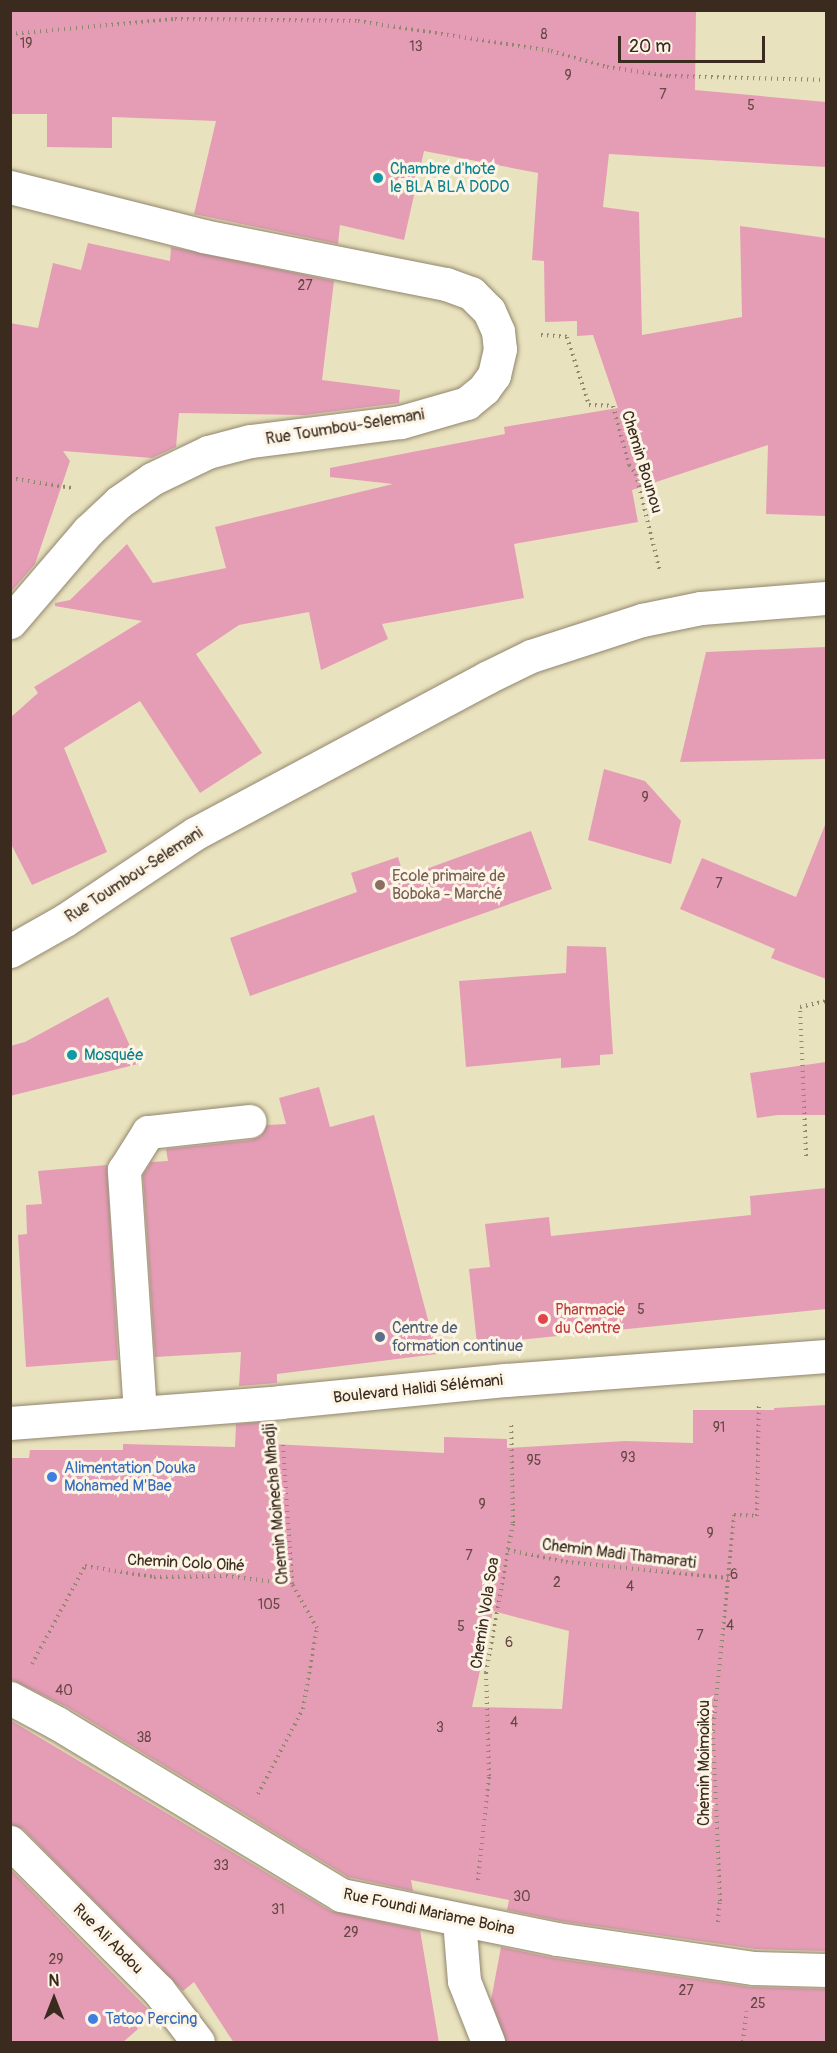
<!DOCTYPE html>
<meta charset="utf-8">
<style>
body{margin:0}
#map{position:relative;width:837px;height:2053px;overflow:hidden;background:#e9e2be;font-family:Pangolin,sans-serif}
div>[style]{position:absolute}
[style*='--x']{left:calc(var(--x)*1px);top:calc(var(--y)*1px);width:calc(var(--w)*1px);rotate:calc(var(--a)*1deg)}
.building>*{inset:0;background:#e59db6}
.path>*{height:4px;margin-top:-2px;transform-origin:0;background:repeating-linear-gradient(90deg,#92866e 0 1.5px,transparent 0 6px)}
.roads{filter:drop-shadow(0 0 2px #92866e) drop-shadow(0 0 2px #92866e)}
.minor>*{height:33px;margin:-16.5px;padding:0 16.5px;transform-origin:16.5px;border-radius:16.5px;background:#fff}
.dots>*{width:16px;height:16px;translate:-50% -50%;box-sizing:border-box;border:3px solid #fcf5e5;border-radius:50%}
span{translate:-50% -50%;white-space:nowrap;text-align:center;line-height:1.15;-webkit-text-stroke:6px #fcf5e5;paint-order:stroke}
.number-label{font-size:14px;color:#664744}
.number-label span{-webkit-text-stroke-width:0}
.culture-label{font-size:16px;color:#0d838f}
.left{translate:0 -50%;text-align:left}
.street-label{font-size:16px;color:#3b2a1e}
.education-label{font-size:16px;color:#785e54}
.health-label{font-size:16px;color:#be3a42}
.service-label{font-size:16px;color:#4e5e75}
.shop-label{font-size:16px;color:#366cbe}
.frame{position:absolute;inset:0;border:12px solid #3b2a1e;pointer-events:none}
.north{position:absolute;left:24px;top:1969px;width:60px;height:60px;-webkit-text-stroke:4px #fcf5e5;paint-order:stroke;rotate:0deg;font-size:16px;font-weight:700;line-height:24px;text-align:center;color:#3b2a1e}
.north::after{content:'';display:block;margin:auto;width:21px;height:27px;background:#3b2a1e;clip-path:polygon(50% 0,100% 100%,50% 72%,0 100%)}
.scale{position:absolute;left:618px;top:36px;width:147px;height:27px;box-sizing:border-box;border:3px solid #3b2a1e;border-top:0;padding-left:8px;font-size:18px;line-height:21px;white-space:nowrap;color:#3b2a1e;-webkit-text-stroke:4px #fcf5e5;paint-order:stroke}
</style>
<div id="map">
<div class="building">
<div style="clip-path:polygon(10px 10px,696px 10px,695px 90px,826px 102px,826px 167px,609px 154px,603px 207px,639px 212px,642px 335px,742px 317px,740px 226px,826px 238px,825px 516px,766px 514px,768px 445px,632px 490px,638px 522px,514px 544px,524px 598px,382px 624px,388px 639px,321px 670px,309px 612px,239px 625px,196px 654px,262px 753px,200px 793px,140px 701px,64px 748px,107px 852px,32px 885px,10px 842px,10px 718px,38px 693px,34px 687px,142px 621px,55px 606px,55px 603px,70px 600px,127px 544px,153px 583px,226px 568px,215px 527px,393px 484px,330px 477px,330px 468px,505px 434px,504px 427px,618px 408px,593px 335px,577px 336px,577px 321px,545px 322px,544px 261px,532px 260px,538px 173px,424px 151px,404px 240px,340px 225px,338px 244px,194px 214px,216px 121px,112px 117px,112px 148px,47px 147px,47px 114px,10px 114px)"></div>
<div style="clip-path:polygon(88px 243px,170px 261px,171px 247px,334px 281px,322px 380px,400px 390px,399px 403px,305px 415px,179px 413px,176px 447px,152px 458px,63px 451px,70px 461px,35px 564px,10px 593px,10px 323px,38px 328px,53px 263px,81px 270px)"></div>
<div style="clip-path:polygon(826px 647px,826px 759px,680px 762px,706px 652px)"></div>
<div style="clip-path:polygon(604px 769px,645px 781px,681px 821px,671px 864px,588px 840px)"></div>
<div style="clip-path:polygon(825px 825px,826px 979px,771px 958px,775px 949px,680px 909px,702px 858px,796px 897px)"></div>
<div style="clip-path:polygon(531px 831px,552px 889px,250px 996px,230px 938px,357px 892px,351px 873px,398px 857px,404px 877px)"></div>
<div style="clip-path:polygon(567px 946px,606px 947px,613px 1054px,600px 1055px,600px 1065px,561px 1068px,561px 1058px,466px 1067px,459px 981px,566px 973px)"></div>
<div style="clip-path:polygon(108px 997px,138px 1064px,10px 1096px,10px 1046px,25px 1042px)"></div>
<div style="clip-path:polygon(826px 1062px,826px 1115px,778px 1115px,757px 1118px,750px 1073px)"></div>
<div style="clip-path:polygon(319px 1087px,330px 1127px,374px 1115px,437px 1354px,277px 1374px,277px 1383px,239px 1386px,241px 1352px,155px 1357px,143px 1175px,151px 1162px,168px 1161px,166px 1149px,251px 1140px,261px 1136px,267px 1125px,286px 1124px,279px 1098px)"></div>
<div style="clip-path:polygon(107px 1165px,118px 1360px,26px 1367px,18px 1235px,27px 1234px,26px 1205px,42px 1204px,38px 1171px)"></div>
<div style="clip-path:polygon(826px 1188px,826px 1309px,477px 1344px,469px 1269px,490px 1267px,485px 1224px,549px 1217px,551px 1236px,751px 1215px,750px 1196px)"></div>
<div style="clip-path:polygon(evenodd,826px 1405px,826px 1951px,756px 1949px,560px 1921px,507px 1910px,509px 1900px,411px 1880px,413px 1891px,348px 1877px,67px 1707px,10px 1679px,10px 1458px,29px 1458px,30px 1450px,123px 1450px,123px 1444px,235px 1447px,236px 1424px,274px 1421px,273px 1444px,444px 1453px,444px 1437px,507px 1439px,507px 1448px,625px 1441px,693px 1443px,693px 1410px,774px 1410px,774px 1408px,826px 1405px,493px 1611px,569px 1631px,562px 1709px,472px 1707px,493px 1611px)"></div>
<div style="clip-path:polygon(10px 1720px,331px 1911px,420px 1930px,439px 2043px,234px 2043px,194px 1982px,183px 1991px,23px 1829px,10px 1824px)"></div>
<div style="clip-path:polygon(10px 1869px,154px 2015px,122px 2043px,10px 2043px)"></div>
<div style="clip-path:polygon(501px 1947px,554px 1958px,751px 1987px,826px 1989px,826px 2043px,506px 2043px,491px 2000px)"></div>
</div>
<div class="path">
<div style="--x:10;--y:34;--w:166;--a:-5.2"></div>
<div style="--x:175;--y:19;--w:183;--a:0.6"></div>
<div style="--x:358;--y:21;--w:195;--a:8.8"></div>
<div style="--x:551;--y:51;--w:58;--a:15.9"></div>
<div style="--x:607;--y:67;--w:63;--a:8.3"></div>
<div style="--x:669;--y:76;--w:157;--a:1.5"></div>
<div style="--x:541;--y:335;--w:26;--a:4"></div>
<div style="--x:567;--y:337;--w:71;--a:72.1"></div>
<div style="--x:589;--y:405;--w:24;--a:2"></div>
<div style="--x:613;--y:406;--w:61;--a:74.8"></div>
<div style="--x:629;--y:465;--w:11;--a:52"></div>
<div style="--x:636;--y:474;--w:101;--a:76.2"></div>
<div style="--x:10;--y:478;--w:63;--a:9.2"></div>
<div style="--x:806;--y:1156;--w:149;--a:-92.3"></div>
<div style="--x:800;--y:1007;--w:27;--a:-13"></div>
<div style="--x:508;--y:1550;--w:59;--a:11.7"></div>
<div style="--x:566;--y:1562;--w:163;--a:5.6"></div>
<div style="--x:32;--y:1664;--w:111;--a:-61.6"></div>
<div style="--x:85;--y:1566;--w:70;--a:9.1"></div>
<div style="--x:154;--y:1577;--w:72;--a:-0.8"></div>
<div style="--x:226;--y:1576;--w:66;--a:6.9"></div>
<div style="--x:258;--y:1794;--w:96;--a:-62.1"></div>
<div style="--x:303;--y:1709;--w:82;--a:-80.2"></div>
<div style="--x:317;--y:1628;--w:51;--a:-119.6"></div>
<div style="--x:292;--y:1584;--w:141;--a:-93.7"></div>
<div style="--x:478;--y:1880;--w:105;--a:-84"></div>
<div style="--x:489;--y:1776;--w:103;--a:-91.7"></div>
<div style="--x:486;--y:1673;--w:152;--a:-79.8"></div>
<div style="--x:513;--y:1523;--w:101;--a:-91.1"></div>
<div style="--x:718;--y:1922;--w:21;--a:-85"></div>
<div style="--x:720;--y:1901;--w:170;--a:-92.4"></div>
<div style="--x:713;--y:1731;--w:217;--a:-84.4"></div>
<div style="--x:734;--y:1515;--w:23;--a:2"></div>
<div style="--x:757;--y:1516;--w:114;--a:-89"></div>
<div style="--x:743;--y:2042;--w:31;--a:-83"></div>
</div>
<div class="roads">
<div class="minor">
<div style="--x:10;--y:187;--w:199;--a:14.2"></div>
<div style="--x:203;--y:236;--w:248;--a:11.2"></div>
<div style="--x:446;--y:284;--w:27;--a:20"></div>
<div style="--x:471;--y:293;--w:25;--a:45"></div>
<div style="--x:489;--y:311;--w:22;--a:66"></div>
<div style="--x:498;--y:331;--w:18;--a:84"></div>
<div style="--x:500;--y:349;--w:27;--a:103"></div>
<div style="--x:494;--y:375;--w:17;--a:126"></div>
<div style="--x:484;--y:389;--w:22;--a:141"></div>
<div style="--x:467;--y:403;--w:69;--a:163.9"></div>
<div style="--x:401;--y:422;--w:152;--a:172.8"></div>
<div style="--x:250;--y:441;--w:43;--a:165.3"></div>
<div style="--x:208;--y:452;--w:62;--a:154.3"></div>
<div style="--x:152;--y:479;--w:40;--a:145.1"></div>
<div style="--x:119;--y:502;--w:42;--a:136.9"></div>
<div style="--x:88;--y:531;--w:120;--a:130.6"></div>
<div style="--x:10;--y:951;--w:63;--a:-29.4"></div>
<div style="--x:65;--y:920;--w:157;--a:-33.6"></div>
<div style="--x:196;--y:833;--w:329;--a:-28.1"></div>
<div style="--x:486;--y:678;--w:50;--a:-26.1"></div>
<div style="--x:531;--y:656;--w:117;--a:-18"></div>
<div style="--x:642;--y:620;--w:60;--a:-11.5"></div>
<div style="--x:701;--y:608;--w:125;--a:-4.6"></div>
<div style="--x:140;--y:1413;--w:244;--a:-93.8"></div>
<div style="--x:124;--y:1170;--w:45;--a:-57.7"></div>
<div style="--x:148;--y:1132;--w:102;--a:-6.2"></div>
<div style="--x:10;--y:1423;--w:271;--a:-4.4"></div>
<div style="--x:280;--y:1402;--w:227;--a:-5.6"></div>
<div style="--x:506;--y:1380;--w:321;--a:-4.3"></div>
<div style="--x:10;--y:1698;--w:53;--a:28"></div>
<div style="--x:57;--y:1723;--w:332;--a:31.2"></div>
<div style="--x:341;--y:1895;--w:220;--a:11.5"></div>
<div style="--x:557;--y:1939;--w:199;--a:8.4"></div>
<div style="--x:754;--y:1968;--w:72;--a:1.6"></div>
<div style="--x:10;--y:1842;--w:211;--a:45"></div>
<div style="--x:159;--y:1991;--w:64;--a:52.6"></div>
<div style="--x:459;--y:1920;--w:61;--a:85.3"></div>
<div style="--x:464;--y:1981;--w:66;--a:68.5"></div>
</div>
</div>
<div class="dots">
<div style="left:378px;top:178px;background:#0f9aa8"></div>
<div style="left:380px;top:885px;background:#8d6e63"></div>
<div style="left:72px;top:1055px;background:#0f9aa8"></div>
<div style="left:543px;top:1319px;background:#e0444e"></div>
<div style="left:380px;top:1337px;background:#5c6f8a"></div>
<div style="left:52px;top:1477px;background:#3f7fe0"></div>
<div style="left:93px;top:2019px;background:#3f7fe0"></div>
</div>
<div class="number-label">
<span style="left:544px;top:35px">8</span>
<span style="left:26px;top:44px">19</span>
<span style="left:416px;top:47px">13</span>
<span style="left:568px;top:76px">9</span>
<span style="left:663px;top:95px">7</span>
<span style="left:751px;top:106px">5</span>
<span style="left:305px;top:286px">27</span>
<span style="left:645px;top:798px">9</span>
<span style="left:719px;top:884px">7</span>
<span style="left:641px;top:1310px">5</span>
<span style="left:719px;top:1428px">91</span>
<span style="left:628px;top:1458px">93</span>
<span style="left:534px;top:1461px">95</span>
<span style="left:482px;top:1505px">9</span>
<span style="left:710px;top:1534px">9</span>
<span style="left:469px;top:1556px">7</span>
<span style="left:734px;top:1575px">6</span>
<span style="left:557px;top:1583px">2</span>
<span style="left:630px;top:1587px">4</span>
<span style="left:269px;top:1605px">105</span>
<span style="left:730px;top:1626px">4</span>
<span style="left:461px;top:1627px">5</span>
<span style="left:700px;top:1636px">7</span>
<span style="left:509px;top:1643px">6</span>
<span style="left:64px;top:1691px">40</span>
<span style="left:514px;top:1723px">4</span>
<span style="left:440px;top:1728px">3</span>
<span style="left:144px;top:1738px">38</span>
<span style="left:221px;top:1866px">33</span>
<span style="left:522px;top:1897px">30</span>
<span style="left:278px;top:1910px">31</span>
<span style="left:351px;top:1933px">29</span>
<span style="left:56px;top:1960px">29</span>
<span style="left:686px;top:1991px">27</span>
<span style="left:758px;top:2004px">25</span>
</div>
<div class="culture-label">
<span class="left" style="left:390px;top:178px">Chambre d'hote<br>le BLA BLA DODO</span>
<span class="left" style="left:84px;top:1055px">Mosquée</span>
</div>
<div class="street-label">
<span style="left:345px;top:427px;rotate:-9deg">Rue Toumbou-Selemani</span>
<span style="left:642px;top:462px;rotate:73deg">Chemin Bounou</span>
<span style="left:134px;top:875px;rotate:-33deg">Rue Toumbou-Selemani</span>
<span style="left:418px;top:1389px;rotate:-6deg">Boulevard Halidi Sélémani</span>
<span style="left:276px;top:1504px;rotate:-95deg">Chemin Moinecha Mhadji</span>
<span style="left:619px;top:1554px;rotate:7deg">Chemin Madi Thamarati</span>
<span style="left:186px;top:1563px;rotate:3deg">Chemin Colo Oihé</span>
<span style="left:485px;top:1613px;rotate:-81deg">Chemin Vola Soa</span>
<span style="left:704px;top:1763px;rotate:-90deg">Chemin Moimoikou</span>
<span style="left:429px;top:1912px;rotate:12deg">Rue Foundi Mariame Boina</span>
<span style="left:108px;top:1939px;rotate:45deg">Rue Ali Abdou</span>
</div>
<div class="education-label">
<span class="left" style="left:392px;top:885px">Ecole primaire de<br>Boboka - Marché</span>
</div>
<div class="health-label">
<span class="left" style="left:555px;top:1319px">Pharmacie<br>du Centre</span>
</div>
<div class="service-label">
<span class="left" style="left:392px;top:1337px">Centre de<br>formation continue</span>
</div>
<div class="shop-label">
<span class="left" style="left:64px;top:1477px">Alimentation Douka<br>Mohamed M'Bae</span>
<span class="left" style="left:105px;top:2019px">Tatoo Percing</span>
</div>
<div class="frame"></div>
<div class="north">N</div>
<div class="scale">20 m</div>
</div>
